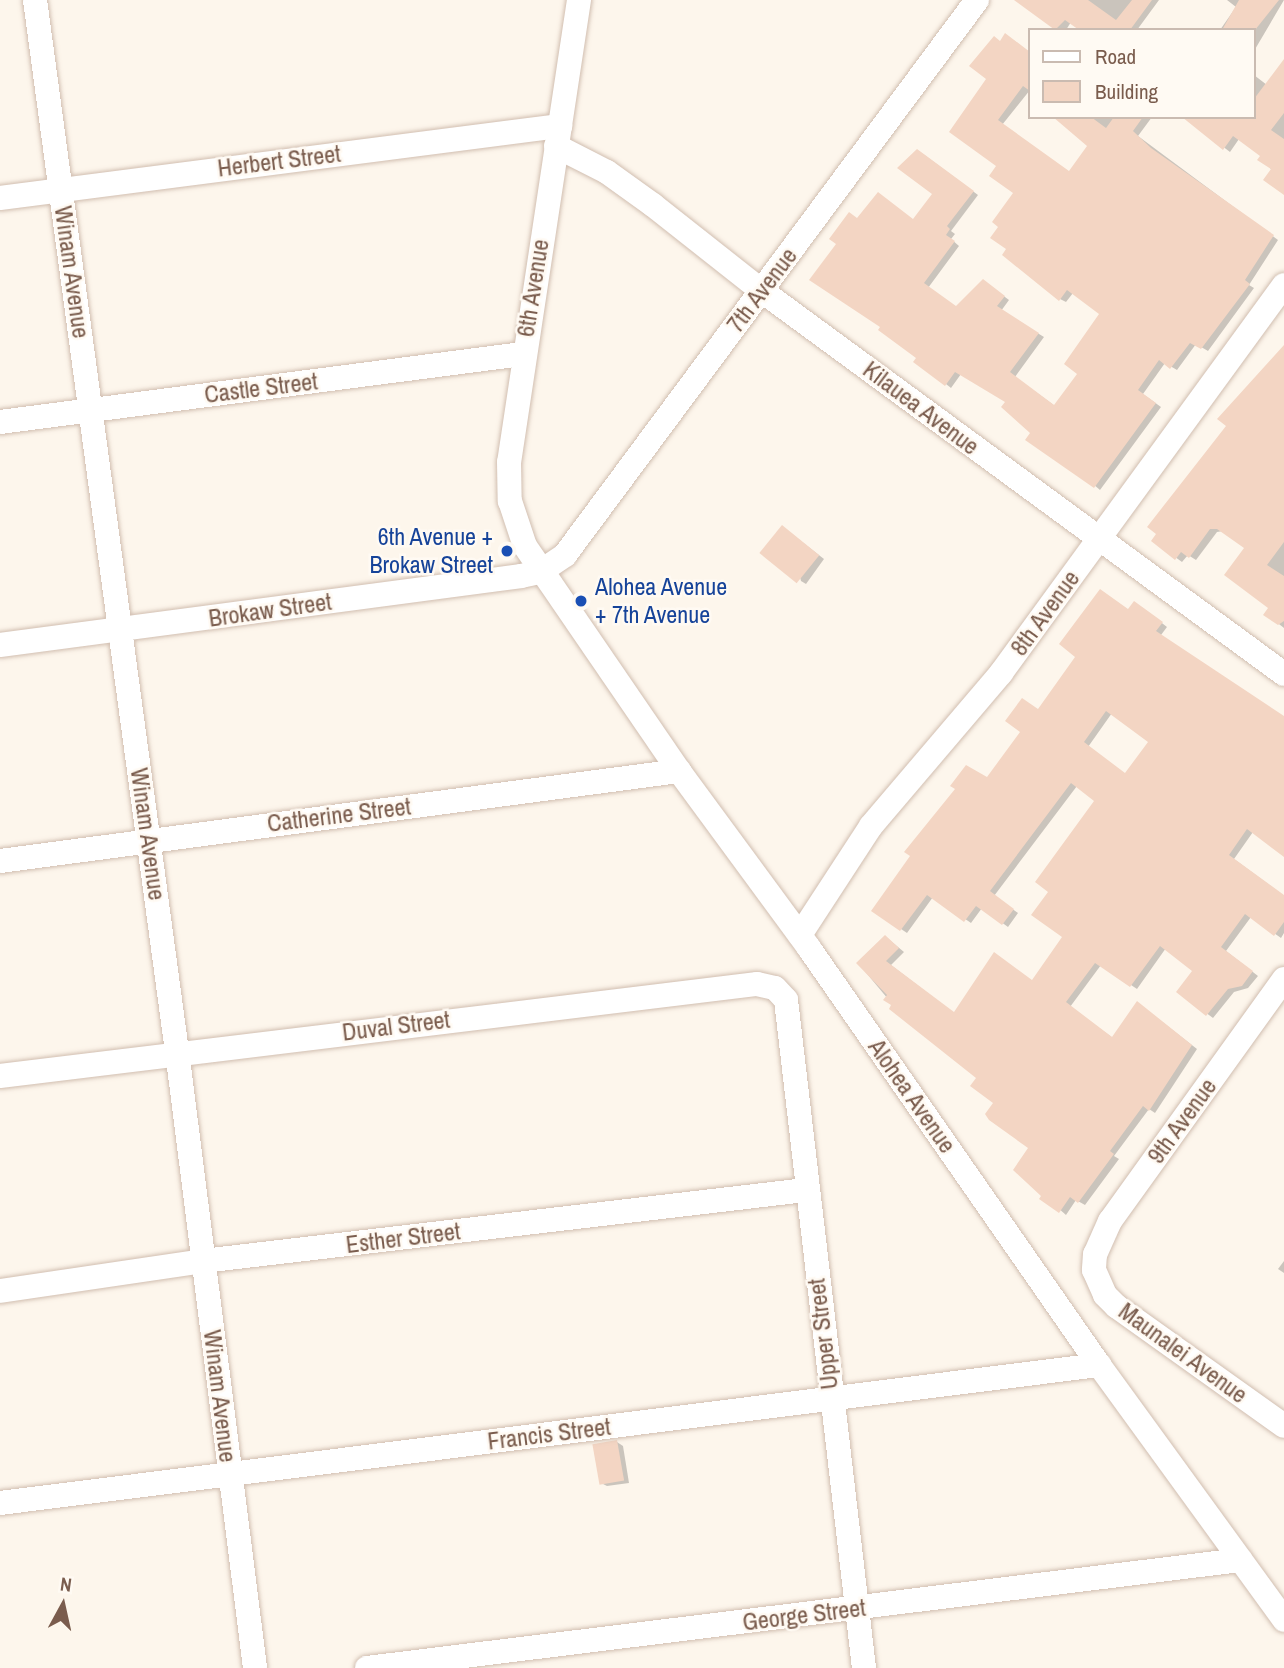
<!DOCTYPE html>
<style>
body{margin:0}
#map{position:relative;width:1284px;height:1668px;overflow:hidden;background:#fdf6ec;font-family:"Archivo Narrow",sans-serif}
div>[style]{position:absolute}
[style*='--x']{left:calc(var(--x)*1px);top:calc(var(--y)*1px);width:calc(var(--w)*1px);rotate:calc(var(--a)*1deg)}
.shadow>*{inset:0;background:#0003}
.building>*{inset:0;background:#f3d5c3;transform-origin:0 0}
.roads{filter:drop-shadow(0 0 2px #d1beb0) drop-shadow(0 0 2px #d1beb0)}
.minor>*{height:24px;margin:-12px;padding:0 12px;transform-origin:12px;border-radius:12px;background:#fff}
.dots>*{width:19px;height:19px;translate:-50% -50%;box-sizing:border-box;border:4px solid #fffaf3;border-radius:50%}
span{translate:-50% -50%;white-space:nowrap;text-align:center;line-height:1.15;-webkit-text-stroke:5px #fffaf3;paint-order:stroke}
.street-label{font-size:24px;color:#7a5c4d}
.transit-label{font-size:24px;color:#164399}
.right{translate:-100% -50%;text-align:right}
.left{translate:0 -50%;text-align:left}
.legend{position:absolute;left:1028px;top:28px;width:228px;height:91px;box-sizing:border-box;background:#fffaf3;border:2px solid #cabbb1;margin:0;padding:9px 12px;list-style:none;font-size:21px;color:#7a5c4d}
.legend li{display:flex;align-items:center;gap:14px;height:35px}
.legend b{width:35px;border:2px solid #cabbb1}
.north{position:absolute;left:28px;top:1570px;width:70px;height:70px;-webkit-text-stroke:5px #fffaf3;paint-order:stroke;rotate:8deg;font-size:19px;font-weight:700;line-height:28px;text-align:center;color:#7a5c4d}
.north::after{content:'';display:block;margin:auto;width:24px;height:32px;background:#7a5c4d;clip-path:polygon(50% 0,100% 100%,50% 72%,0 100%)}
</style>
<div id="map">
<div class="shadow">
<div style="clip-path:polygon(1023px 0,1159px 0,1137px 30px,1082px 30px,1071px 22px,1066px 30px,1058px 30px,1021px 3px)"></div>
<div style="clip-path:polygon(1227px 0,1284px 0,1254px 51px,1254px 30px,1220px 30px,1236px 7px)"></div>
<div style="clip-path:polygon(1012px 39px,1030px 53px,1030px 90px,1002px 125px,1070px 173px,1089px 146px,1061px 117px,1152px 117px,1138px 136px,1278px 240px,1249px 285px,1254px 288px,1208px 351px,1196px 344px,1177px 370px,1165px 363px,1143px 394px,1161px 407px,1100px 490px,1033px 433px,1007px 402px,961px 374px,951px 388px,946px 384px,882px 327px,857px 219px,914px 221px,934px 194px,923px 154px,978px 195px,951px 231px,955px 234px,951px 239px,959px 246px,928px 288px,956px 308px,989px 285px,1009px 300px,1001px 311px,1044px 337px,1015px 377px,1055px 406px,1079px 374px,1102px 314px,1073px 293px,1066px 302px,1060px 299px,1008px 249px,1000px 227px,1015px 193px,998px 166px,989px 78px,1001px 42px)"></div>
<div style="clip-path:polygon(1284px 64px,1284px 193px,1263px 155px,1239px 139px,1230px 152px,1184px 117px,1254px 117px,1254px 75px,1267px 85px)"></div>
<div style="clip-path:polygon(1284px 348px,1284px 628px,1266px 614px,1270px 608px,1247px 548px,1223px 531px,1217px 532px,1196px 560px,1188px 555px,1182px 562px,1153px 541px)"></div>
<div style="clip-path:polygon(788px 531px,824px 559px,806px 584px,801px 581px)"></div>
<div style="clip-path:polygon(evenodd,1140px 606px,1167px 627px,1161px 635px,1284px 729px,1284px 855px,1253px 832px,1234px 859px,1284px 896px,1284px 933px,1281px 938px,1251px 917px,1226px 951px,1258px 976px,1248px 988px,1234px 992px,1213px 1018px,1178px 992px,1195px 970px,1166px 948px,1137px 989px,1101px 965px,1070px 1007px,1113px 1038px,1143px 1007px,1197px 1049px,1155px 1113px,1149px 1109px,1114px 1156px,1119px 1159px,1085px 1205px,1076px 1200px,1066px 1215px,1015px 1170px,1030px 1148px,979px 1077px,893px 1005px,858px 963px,886px 937px,904px 952px,891px 965px,955px 1014px,1033px 981px,1065px 937px,1051px 891px,1097px 800px,1077px 786px,994px 896px,1018px 913px,1008px 927px,982px 908px,971px 923px,933px 897px,907px 933px,874px 911px,987px 779px,1038px 710px,1129px 611px,1140px 606px,1112px 713px,1150px 742px,1126px 775px,1088px 747px,1112px 713px)"></div>
<div style="clip-path:polygon(1284px 1261px,1284px 1273px,1278px 1269px)"></div>
<div style="clip-path:polygon(617px 1442px,623px 1446px,629px 1483px,607px 1486px,601px 1483px)"></div>
</div>
<div class="building">
<div style="clip-path:polygon(1014px 0,1088px 0,1116px 20px,1132px 0,1152px 0,1130px 30px,1079px 30px,1065px 20px,1055px 30px)"></div>
<div style="clip-path:polygon(1239px 0,1279px 0,1255px 30px,1222px 30px)"></div>
<div style="clip-path:polygon(1005px 33px,1030px 52px,1030px 91px,1023px 86px,998px 120px,1069px 171px,1087px 146px,1053px 117px,1091px 117px,1106px 128px,1114px 117px,1143px 117px,1133px 131px,1151px 148px,1274px 235px,1245px 280px,1250px 284px,1201px 349px,1190px 343px,1170px 369px,1159px 360px,1138px 390px,1156px 403px,1094px 488px,1025px 440px,1030px 433px,1001px 407px,1005px 402px,955px 372px,945px 386px,913px 362px,916px 358px,878px 330px,880px 327px,809px 280px,836px 244px,829px 239px,849px 212px,857px 218px,878px 192px,913px 219px,932px 194px,897px 168px,917px 149px,974px 191px,947px 226px,950px 229px,946px 235px,955px 241px,924px 283px,956px 306px,983px 279px,1005px 296px,997px 306px,1039px 333px,1010px 372px,1054px 405px,1077px 374px,1064px 364px,1099px 314px,1067px 290px,1059px 301px,1002px 255px,1006px 249px,990px 238px,998px 227px,992px 222px,1013px 193px,989px 176px,996px 166px,949px 132px,986px 79px,969px 66px,994px 36px,1000px 41px)"></div>
<div style="clip-path:polygon(1284px 59px,1284px 113px,1271px 130px,1284px 139px,1284px 195px,1263px 180px,1271px 169px,1257px 160px,1260px 156px,1233px 136px,1223px 150px,1182px 117px,1254px 117px,1254px 99px)"></div>
<div style="clip-path:polygon(1284px 345px,1284px 542px,1267px 565px,1284px 576px,1284px 621px,1278px 625px,1263px 615px,1268px 608px,1224px 575px,1244px 548px,1217px 529px,1210px 529px,1189px 558px,1181px 552px,1175px 560px,1151px 541px,1156px 534px,1147px 527px,1226px 426px,1217px 419px)"></div>
<div style="left:782px;top:525px;width:48px;height:36px;rotate:39deg"></div>
<div style="clip-path:polygon(evenodd,1100px 589px,1128px 609px,1134px 601px,1163px 622px,1156px 631px,1284px 716px,1284px 857px,1247px 829px,1229px 855px,1284px 895px,1284px 922px,1274px 936px,1245px 914px,1221px 947px,1253px 971px,1242px 986px,1228px 989px,1206px 1016px,1176px 992px,1192px 971px,1160px 946px,1130px 987px,1095px 963px,1066px 1002px,1112px 1037px,1137px 1001px,1192px 1045px,1149px 1111px,1143px 1106px,1110px 1151px,1114px 1154px,1078px 1203px,1070px 1197px,1059px 1213px,1039px 1199px,1041px 1196px,1013px 1170px,1028px 1148px,989px 1120px,985px 1114px,993px 1103px,970px 1086px,976px 1078px,889px 1009px,891px 1005px,883px 1000px,887px 995px,856px 963px,885px 935px,899px 948px,886px 961px,954px 1012px,994px 952px,1032px 980px,1062px 937px,1031px 915px,1048px 892px,1035px 882px,1094px 801px,1071px 783px,990px 891px,1014px 909px,1002px 925px,976px 906px,964px 922px,927px 895px,900px 931px,871px 911px,910px 856px,904px 852px,955px 789px,950px 786px,966px 765px,987px 777px,1020px 732px,1005px 721px,1022px 698px,1038px 709px,1075px 657px,1059px 644px,1100px 589px,1106px 711px,1148px 742px,1125px 773px,1084px 742px,1106px 711px)"></div>
<div style="left:617px;top:1440px;width:41px;height:25px;rotate:80deg"></div>
</div>
<div class="roads">
<div class="minor">
<div style="--x:35;--y:0;--w:1061;--a:82.31"></div>
<div style="--x:177;--y:1051;--w:622;--a:82.79"></div>
<div style="--x:579;--y:0;--w:467;--a:98.6"></div>
<div style="--x:509;--y:462;--w:39;--a:89"></div>
<div style="--x:510;--y:501;--w:47;--a:71.6"></div>
<div style="--x:525;--y:546;--w:273;--a:55.6"></div>
<div style="--x:679;--y:771;--w:220;--a:53.7"></div>
<div style="--x:809;--y:948;--w:508;--a:55.18"></div>
<div style="--x:1099;--y:1365;--w:315;--a:54"></div>
<div style="--x:556;--y:146;--w:57;--a:27"></div>
<div style="--x:607;--y:172;--w:57;--a:35.7"></div>
<div style="--x:653;--y:205;--w:139;--a:38.3"></div>
<div style="--x:762;--y:291;--w:647;--a:36.27"></div>
<div style="--x:0;--y:198;--w:565;--a:-7.33"></div>
<div style="--x:0;--y:422;--w:526;--a:-7.42"></div>
<div style="--x:0;--y:645;--w:526;--a:-7.54"></div>
<div style="--x:521;--y:576;--w:19;--a:-12"></div>
<div style="--x:540;--y:572;--w:30;--a:-34"></div>
<div style="--x:565;--y:555;--w:691;--a:-53.41"></div>
<div style="--x:0;--y:861;--w:685;--a:-7.55"></div>
<div style="--x:800;--y:935;--w:130;--a:-56.9"></div>
<div style="--x:871;--y:826;--w:201;--a:-49.6"></div>
<div style="--x:1001;--y:673;--w:480;--a:-53.9"></div>
<div style="--x:1284;--y:979;--w:298;--a:125.7"></div>
<div style="--x:1110;--y:1221;--w:36;--a:114"></div>
<div style="--x:1095;--y:1254;--w:16;--a:94"></div>
<div style="--x:1094;--y:1270;--w:27;--a:66"></div>
<div style="--x:1105;--y:1295;--w:16;--a:45"></div>
<div style="--x:1116;--y:1306;--w:206;--a:35.5"></div>
<div style="--x:0;--y:1076;--w:763;--a:-6.93"></div>
<div style="--x:757;--y:984;--w:18;--a:13"></div>
<div style="--x:775;--y:988;--w:16;--a:47"></div>
<div style="--x:786;--y:1000;--w:673;--a:83.34"></div>
<div style="--x:0;--y:1291;--w:205;--a:-8.4"></div>
<div style="--x:203;--y:1261;--w:607;--a:-6.72"></div>
<div style="--x:0;--y:1503;--w:1108;--a:-7.16"></div>
<div style="--x:367;--y:1668;--w:880;--a:-7.05"></div>
</div>
</div>
<div class="dots">
<div style="left:507px;top:551px;background:#1a4fb4"></div>
<div style="left:581px;top:601px;background:#1a4fb4"></div>
</div>
<div class="street-label">
<span style="left:279px;top:161px;rotate:-7deg">Herbert Street</span>
<span style="left:72px;top:272px;rotate:82deg">Winam Avenue</span>
<span style="left:533px;top:288px;rotate:-81deg">6th Avenue</span>
<span style="left:762px;top:290px;rotate:-53deg">7th Avenue</span>
<span style="left:261px;top:388px;rotate:-7deg">Castle Street</span>
<span style="left:921px;top:408px;rotate:37deg">Kilauea Avenue</span>
<span style="left:270px;top:610px;rotate:-8deg">Brokaw Street</span>
<span style="left:1045px;top:613px;rotate:-54deg">8th Avenue</span>
<span style="left:339px;top:815px;rotate:-7deg">Catherine Street</span>
<span style="left:148px;top:834px;rotate:82deg">Winam Avenue</span>
<span style="left:396px;top:1026px;rotate:-7deg">Duval Street</span>
<span style="left:912px;top:1096px;rotate:55deg">Alohea Avenue</span>
<span style="left:1182px;top:1121px;rotate:-54deg">9th Avenue</span>
<span style="left:403px;top:1238px;rotate:-7deg">Esther Street</span>
<span style="left:823px;top:1334px;rotate:-97deg">Upper Street</span>
<span style="left:1183px;top:1353px;rotate:36deg">Maunalei Avenue</span>
<span style="left:220px;top:1396px;rotate:83deg">Winam Avenue</span>
<span style="left:549px;top:1434px;rotate:-7deg">Francis Street</span>
<span style="left:804px;top:1615px;rotate:-7deg">George Street</span>
</div>
<div class="transit-label">
<span class="right" style="left:493px;top:551px">6th Avenue +<br>Brokaw Street</span>
<span class="left" style="left:595px;top:601px">Alohea Avenue<br>+ 7th Avenue</span>
</div>
<ul class="legend">
<li><b style="height:9px;background:#fff"></b>Road</li>
<li><b style="height:19px;background:#f3d5c3"></b>Building</li>
</ul>
<div class="north">N</div>
</div>
